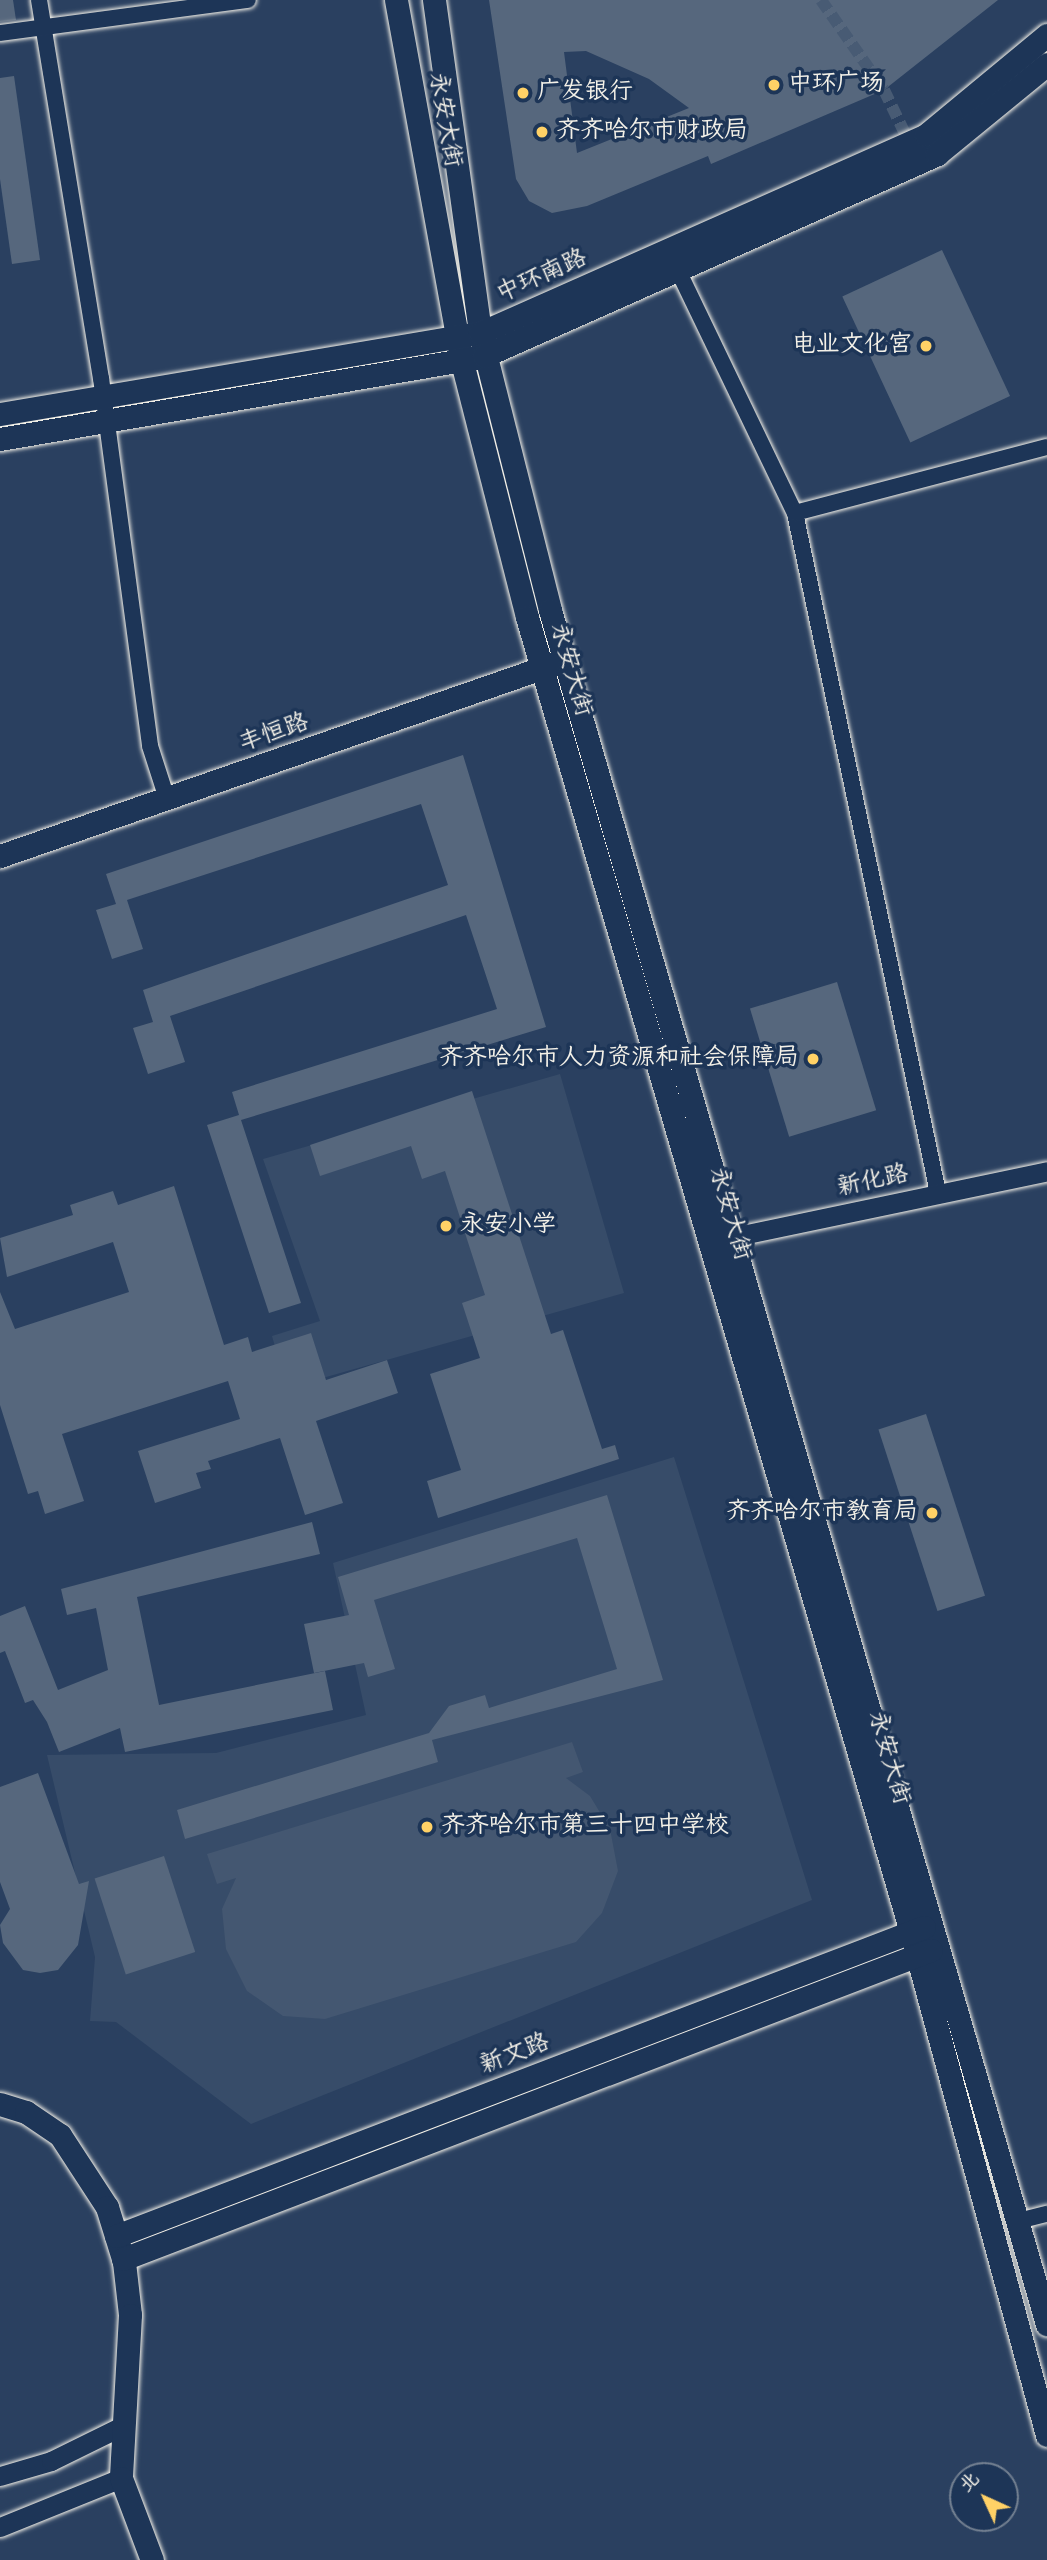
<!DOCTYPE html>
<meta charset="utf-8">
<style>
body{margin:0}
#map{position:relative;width:1047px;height:2560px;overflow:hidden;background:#2a4060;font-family:"Indie Flower","LXGW WenKai TC",sans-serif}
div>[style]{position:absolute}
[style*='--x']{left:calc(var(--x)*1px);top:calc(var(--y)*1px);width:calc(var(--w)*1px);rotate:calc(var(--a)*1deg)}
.built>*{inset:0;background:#374c69}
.green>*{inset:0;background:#445771}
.building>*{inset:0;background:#56677d;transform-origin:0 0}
.pedestrian-tunnel>*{height:12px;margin-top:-6px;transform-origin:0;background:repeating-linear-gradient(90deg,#485b74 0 12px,transparent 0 18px)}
.roads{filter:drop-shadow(0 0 2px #f4f1e8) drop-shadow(0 0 2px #f4f1e8)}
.minor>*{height:16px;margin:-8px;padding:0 8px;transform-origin:8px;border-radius:8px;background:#1d3557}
.tertiary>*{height:19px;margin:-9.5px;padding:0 9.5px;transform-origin:9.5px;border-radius:9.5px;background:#1d3557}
.secondary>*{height:23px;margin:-11.5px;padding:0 11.5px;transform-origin:11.5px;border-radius:11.5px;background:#1d3557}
.dots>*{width:19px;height:19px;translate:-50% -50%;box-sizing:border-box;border:4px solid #1d3557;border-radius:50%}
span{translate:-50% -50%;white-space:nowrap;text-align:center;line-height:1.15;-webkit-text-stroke:7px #1d3557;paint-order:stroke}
.poi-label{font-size:24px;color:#f4f1e8}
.left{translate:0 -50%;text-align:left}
.right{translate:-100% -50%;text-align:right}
.street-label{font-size:24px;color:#f4f1e8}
.north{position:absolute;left:949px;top:2462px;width:70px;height:70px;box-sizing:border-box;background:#1d3557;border:2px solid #738091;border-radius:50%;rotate:315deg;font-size:19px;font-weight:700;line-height:28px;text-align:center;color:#f4f1e8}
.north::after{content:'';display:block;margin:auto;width:24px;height:32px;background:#ffd166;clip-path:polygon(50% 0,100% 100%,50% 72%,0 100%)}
</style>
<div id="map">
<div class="built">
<div style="clip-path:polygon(560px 1074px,624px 1293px,287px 1388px,272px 1336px,320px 1321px,263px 1159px)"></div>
<div style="clip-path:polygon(674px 1457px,812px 1900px,251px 2124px,116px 2022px,90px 2021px,95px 1957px,47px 1755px,216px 1753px,366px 1715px,333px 1563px)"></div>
</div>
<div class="green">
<div style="clip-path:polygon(572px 1742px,583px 1772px,566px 1778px,590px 1796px,610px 1829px,618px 1871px,602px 1913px,576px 1942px,325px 2019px,283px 2016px,247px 1991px,226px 1949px,222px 1909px,236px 1878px,217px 1884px,207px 1854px)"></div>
</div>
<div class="building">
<div style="clip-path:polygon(0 0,13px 0,16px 20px,0 22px)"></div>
<div style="clip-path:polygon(evenodd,489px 0,998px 0,884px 90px,711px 164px,708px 156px,587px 206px,552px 213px,529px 201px,516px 179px,489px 0,586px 51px,649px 79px,689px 108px,577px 153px,564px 52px,586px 51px)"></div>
<div style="clip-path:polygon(14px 76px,40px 260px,12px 264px,0 179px,0 78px)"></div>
<div style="left:942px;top:250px;width:161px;height:110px;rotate:65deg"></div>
<div style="clip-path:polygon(463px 755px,546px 1027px,241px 1120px,301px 1303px,269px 1313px,207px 1125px,239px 1115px,232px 1092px,497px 1009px,466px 915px,170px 1016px,185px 1062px,148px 1074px,133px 1028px,153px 1022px,143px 990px,448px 885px,421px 804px,127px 900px,143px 949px,112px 959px,96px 910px,116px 904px,106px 874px)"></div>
<div style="left:837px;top:982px;width:134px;height:91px;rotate:73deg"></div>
<div style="clip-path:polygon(472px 1091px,551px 1334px,563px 1330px,602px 1449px,615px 1445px,619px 1459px,438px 1518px,427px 1481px,461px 1470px,430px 1374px,480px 1358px,462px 1303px,485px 1295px,445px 1171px,422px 1179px,411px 1146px,320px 1176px,310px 1145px)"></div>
<div style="clip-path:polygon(174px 1186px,224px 1345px,248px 1337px,252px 1352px,311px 1333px,326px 1380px,387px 1360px,398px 1393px,316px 1421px,343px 1503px,305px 1515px,280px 1438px,208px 1461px,211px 1469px,196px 1473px,201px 1488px,155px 1503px,138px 1451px,240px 1419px,228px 1381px,62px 1434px,84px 1501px,45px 1514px,38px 1491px,28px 1494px,0 1405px,0 1292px,15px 1329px,129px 1292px,113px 1242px,7px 1277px,0 1238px,73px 1215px,70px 1205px,113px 1191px,118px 1205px)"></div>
<div style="left:926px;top:1414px;width:191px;height:50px;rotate:72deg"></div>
<div style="clip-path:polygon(607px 1495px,663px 1680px,432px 1740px,438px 1762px,185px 1839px,177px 1810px,429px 1733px,449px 1706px,485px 1695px,489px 1708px,617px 1669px,577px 1538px,374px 1600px,395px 1669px,368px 1677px,364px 1663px,314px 1673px,304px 1624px,349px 1615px,338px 1577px)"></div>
<div style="clip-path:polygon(312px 1522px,320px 1554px,137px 1597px,159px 1705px,325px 1671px,333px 1710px,125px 1752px,120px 1728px,59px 1752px,47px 1722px,33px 1700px,25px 1703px,5px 1651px,0 1653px,0 1616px,25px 1606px,58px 1690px,108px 1670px,96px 1608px,67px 1615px,61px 1589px)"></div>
<div style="clip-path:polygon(38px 1773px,79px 1884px,89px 1881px,78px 1945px,58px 1970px,40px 1973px,23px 1970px,3px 1943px,0 1925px,10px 1909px,0 1882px,0 1787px)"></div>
<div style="left:164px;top:1856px;width:101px;height:73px;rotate:72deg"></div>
</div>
<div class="pedestrian-tunnel">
<div style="--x:821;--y:0;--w:110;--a:55"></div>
<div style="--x:884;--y:90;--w:58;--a:64.3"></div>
</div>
<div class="roads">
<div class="minor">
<div style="--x:39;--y:0;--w:383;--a:80.7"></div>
<div style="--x:101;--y:378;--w:371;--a:82.4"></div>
<div style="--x:150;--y:746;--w:56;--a:72.2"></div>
<div style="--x:0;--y:33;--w:250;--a:-7.6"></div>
<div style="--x:674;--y:262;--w:279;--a:64.3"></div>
<div style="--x:795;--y:513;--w:695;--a:78.12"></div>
<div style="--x:795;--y:513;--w:260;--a:-14.7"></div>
<div style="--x:1018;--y:2221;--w:30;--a:-14"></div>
</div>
<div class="tertiary">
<div style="--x:718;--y:1240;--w:336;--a:-11.8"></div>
<div style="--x:0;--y:2476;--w:53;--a:-16.4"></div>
<div style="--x:51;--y:2461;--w:77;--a:-26.2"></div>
<div style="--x:0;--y:2527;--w:131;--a:-22"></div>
</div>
<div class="secondary">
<div style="--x:396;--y:0;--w:368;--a:79.7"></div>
<div style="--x:462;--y:362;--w:263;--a:75.7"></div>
<div style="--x:527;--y:617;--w:1370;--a:73.72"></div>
<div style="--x:911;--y:1932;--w:521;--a:74.87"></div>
<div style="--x:434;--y:0;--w:336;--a:82.1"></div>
<div style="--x:480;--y:333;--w:286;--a:75.8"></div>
<div style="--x:550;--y:610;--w:1785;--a:73.83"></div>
<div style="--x:0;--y:414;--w:487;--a:-9.6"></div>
<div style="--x:480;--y:333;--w:488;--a:-23.9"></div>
<div style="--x:926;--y:135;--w:157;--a:-39.6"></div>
<div style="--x:0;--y:439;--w:491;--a:-9.7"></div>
<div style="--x:484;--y:356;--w:496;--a:-24"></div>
<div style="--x:937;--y:154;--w:142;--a:-39.3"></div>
<div style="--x:0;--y:856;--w:589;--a:-19.14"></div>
<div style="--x:0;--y:2104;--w:27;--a:17"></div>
<div style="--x:26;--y:2112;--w:41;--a:34.1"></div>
<div style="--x:60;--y:2135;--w:86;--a:56.9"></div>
<div style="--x:107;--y:2207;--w:58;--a:72.8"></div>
<div style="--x:124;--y:2262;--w:53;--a:83.5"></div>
<div style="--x:130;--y:2315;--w:163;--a:93.2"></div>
<div style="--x:121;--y:2478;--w:88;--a:69.3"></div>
<div style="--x:116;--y:2236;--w:865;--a:-20.93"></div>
<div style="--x:123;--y:2259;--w:865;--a:-20.93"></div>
</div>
</div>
<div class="dots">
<div style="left:774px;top:85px;background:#ffd166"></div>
<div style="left:523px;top:93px;background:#ffd166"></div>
<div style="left:542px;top:132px;background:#ffd166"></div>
<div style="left:926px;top:346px;background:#ffd166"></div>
<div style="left:813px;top:1059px;background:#ffd166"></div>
<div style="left:446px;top:1226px;background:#ffd166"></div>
<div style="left:932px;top:1513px;background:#ffd166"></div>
<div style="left:427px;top:1827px;background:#ffd166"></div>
</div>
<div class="poi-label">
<span class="left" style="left:788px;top:85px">中环广场</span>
<span class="left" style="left:537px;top:93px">广发银行</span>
<span class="left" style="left:556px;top:132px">齐齐哈尔市财政局</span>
<span class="right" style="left:912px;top:346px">电业文化宫</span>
<span class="right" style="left:799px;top:1059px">齐齐哈尔市人力资源和社会保障局</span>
<span class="left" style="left:460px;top:1226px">永安小学</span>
<span class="right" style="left:918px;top:1513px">齐齐哈尔市教育局</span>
<span class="left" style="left:441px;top:1827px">齐齐哈尔市第三十四中学校</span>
</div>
<div class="street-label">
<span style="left:444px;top:120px;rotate:80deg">永安大街</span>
<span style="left:542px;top:277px;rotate:-24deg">中环南路</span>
<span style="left:570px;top:670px;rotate:74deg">永安大街</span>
<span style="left:274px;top:734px;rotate:-19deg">丰恒路</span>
<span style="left:873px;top:1182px;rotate:-12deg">新化路</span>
<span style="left:729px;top:1214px;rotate:74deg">永安大街</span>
<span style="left:888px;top:1758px;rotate:74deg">永安大街</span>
<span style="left:515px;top:2055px;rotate:-21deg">新文路</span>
</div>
<div class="north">北</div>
</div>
